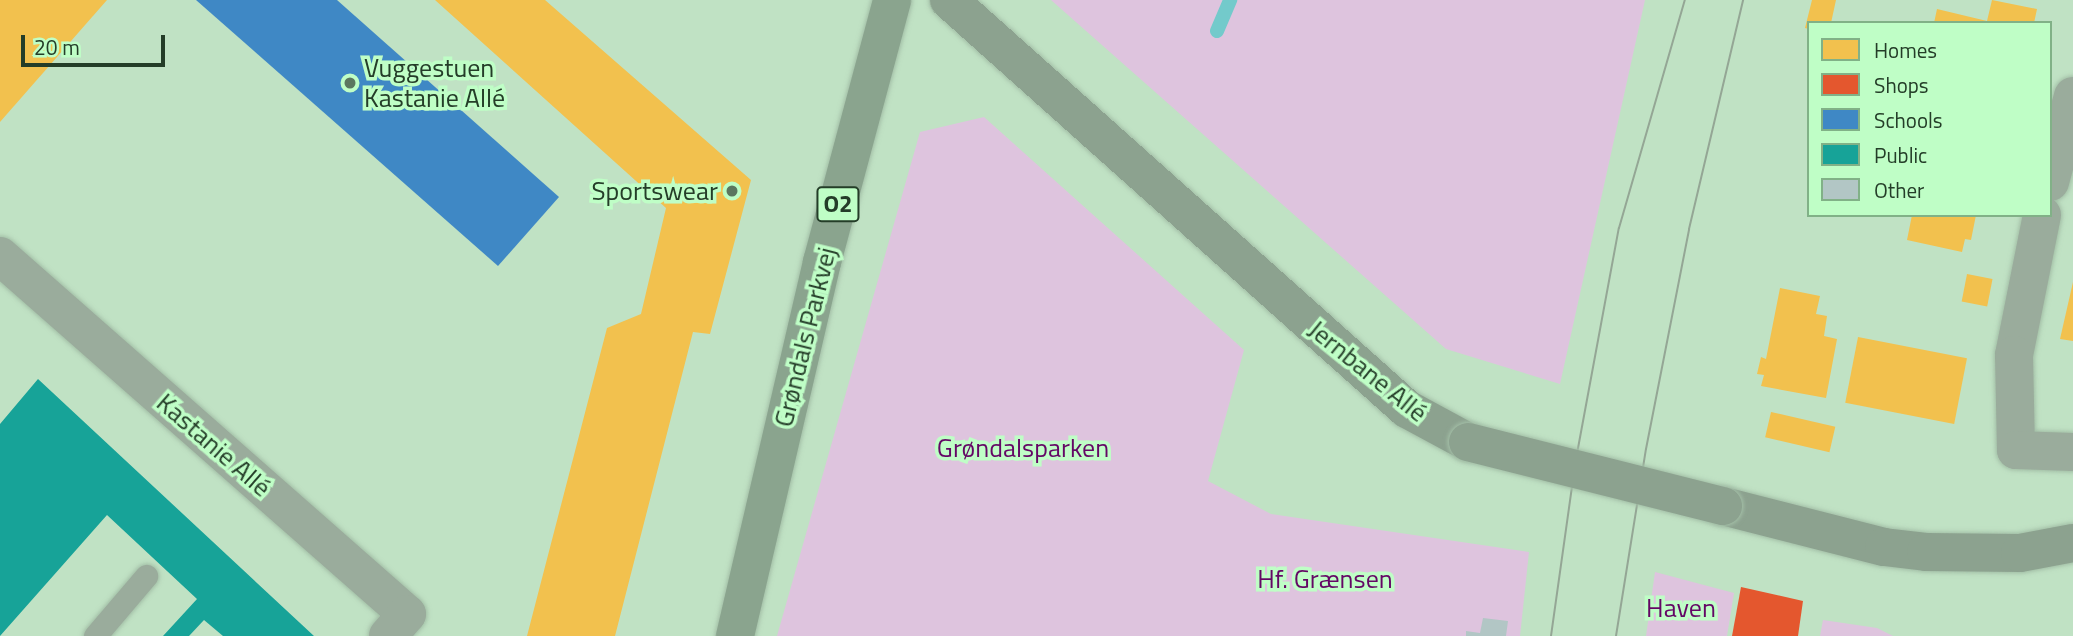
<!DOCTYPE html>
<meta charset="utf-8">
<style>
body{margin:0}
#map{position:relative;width:2073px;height:636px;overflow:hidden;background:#c0e2c4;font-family:"Titillium Web",sans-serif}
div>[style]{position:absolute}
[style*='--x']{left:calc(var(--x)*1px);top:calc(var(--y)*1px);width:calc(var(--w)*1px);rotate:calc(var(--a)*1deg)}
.green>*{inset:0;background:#dec4de}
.homes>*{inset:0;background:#f2c14e;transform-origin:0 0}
.shops>*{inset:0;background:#e4572e}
.schools>*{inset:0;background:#3f88c5}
.public>*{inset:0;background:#17a398}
.stream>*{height:14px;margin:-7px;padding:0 7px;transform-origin:7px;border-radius:7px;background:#73cacb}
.building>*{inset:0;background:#b2c6c5}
.roads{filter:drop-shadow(0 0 2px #a3bfa7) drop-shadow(0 0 2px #a3bfa7)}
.lane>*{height:23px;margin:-11.5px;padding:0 11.5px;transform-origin:11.5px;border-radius:11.5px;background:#9aac9c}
.street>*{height:38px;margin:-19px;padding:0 19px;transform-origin:19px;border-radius:19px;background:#9aac9c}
.secondary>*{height:38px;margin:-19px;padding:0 19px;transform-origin:19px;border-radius:19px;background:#8ca28f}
.primary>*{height:38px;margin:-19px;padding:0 19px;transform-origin:19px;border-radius:19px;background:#8aa48e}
.tram>*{height:2px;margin:-1px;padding:0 1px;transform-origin:1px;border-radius:1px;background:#94a695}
.bridges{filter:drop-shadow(0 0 2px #a3bfa7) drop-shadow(0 0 2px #a3bfa7)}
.secondary-bridge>*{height:38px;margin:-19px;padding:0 19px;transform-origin:19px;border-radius:19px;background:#8ca28f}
.dots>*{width:19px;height:19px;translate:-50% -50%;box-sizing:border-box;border:4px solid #bffec6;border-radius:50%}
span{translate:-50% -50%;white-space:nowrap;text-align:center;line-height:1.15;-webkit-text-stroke:7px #bffec6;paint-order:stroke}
.shield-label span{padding:2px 5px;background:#bffec6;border:2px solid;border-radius:5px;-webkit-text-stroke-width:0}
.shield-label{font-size:24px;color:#243d28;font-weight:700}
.poi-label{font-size:26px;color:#243d28}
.left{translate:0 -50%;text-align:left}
.right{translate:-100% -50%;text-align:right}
.street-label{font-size:26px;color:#243d28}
.park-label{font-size:26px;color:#640765}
.legend{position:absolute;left:1807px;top:21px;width:245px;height:196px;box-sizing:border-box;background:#bffec6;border:2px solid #81b187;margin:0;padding:9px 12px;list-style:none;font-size:21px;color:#243d28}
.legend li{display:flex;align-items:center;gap:14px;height:35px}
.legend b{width:35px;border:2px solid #81b187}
.scale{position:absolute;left:21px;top:35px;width:144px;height:32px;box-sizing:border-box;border:4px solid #243d28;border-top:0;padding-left:9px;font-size:21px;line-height:24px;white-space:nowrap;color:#243d28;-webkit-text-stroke:5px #bffec6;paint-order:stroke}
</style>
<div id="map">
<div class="green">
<div style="clip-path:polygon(1051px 0,1645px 0,1560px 384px,1446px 349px)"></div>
<div style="clip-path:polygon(984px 117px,1244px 350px,1208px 481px,1271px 514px,1529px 552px,1520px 636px,777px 636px,920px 132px)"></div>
<div style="clip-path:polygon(1655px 572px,1734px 593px,1727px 636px,1646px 636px)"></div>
<div style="clip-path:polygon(1823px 620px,1877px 628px,1893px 636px,1820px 636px)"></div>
</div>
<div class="homes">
<div style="clip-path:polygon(0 0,107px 0,0 122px)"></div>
<div style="clip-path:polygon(435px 0,545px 0,751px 180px,710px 334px,693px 332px,615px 636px,527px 636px,607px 328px,641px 314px,666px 208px)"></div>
<div style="clip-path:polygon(1812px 0,1836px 0,1831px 23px,1809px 23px,1809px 29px,1805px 28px)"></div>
<div style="clip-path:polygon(1992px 0,2037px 9px,2034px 23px,1934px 23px,1937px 9px,1987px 21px)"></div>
<div style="clip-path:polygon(1912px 215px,1976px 215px,1971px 240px,1965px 239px,1962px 252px,1907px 240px)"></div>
<div style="left:1967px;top:274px;width:26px;height:28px;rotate:11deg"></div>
<div style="clip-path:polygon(2073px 282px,2073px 341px,2060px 339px)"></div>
<div style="clip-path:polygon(1780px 288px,1820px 296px,1816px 314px,1827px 316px,1824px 336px,1837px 339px,1826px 398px,1761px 386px,1764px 375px,1757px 374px,1761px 357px,1766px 359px)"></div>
<div style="left:1858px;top:337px;width:111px;height:67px;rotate:11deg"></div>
<div style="left:1771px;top:412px;width:66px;height:26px;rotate:13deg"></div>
</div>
<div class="shops">
<div style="clip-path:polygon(1741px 587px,1803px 601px,1798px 636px,1732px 636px)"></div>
</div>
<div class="schools">
<div style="clip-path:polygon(196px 0,337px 0,559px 197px,498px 266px)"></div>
</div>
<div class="public">
<div style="clip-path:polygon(38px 379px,314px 636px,223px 636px,204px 620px,189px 636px,163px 636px,197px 599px,107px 515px,0 636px,0 424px)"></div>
</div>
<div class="stream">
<div style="--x:1217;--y:31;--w:34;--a:-67"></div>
</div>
<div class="building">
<div style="clip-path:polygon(1483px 618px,1508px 621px,1506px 636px,1466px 636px,1466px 631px,1480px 633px)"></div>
</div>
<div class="roads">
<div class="lane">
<div style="--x:95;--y:636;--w:79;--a:-49.6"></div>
</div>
<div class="street">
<div style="--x:2050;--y:182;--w:89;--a:-75"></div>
<div style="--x:2042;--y:215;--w:143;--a:101.3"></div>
<div style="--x:2014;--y:355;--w:95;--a:88.8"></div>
<div style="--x:2016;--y:450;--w:57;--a:2"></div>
<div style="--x:0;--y:256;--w:542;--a:41.34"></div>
<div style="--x:407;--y:614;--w:29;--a:131"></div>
</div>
<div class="secondary">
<div style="--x:949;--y:0;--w:614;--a:41.77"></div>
<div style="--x:1407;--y:409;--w:69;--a:28.4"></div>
<div style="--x:1723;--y:506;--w:166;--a:14.3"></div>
<div style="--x:1884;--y:547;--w:42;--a:6.8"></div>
<div style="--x:1926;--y:552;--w:94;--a:0.6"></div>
<div style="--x:2020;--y:553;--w:54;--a:-10.7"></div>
</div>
<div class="primary">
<div style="--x:735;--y:636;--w:384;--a:-76.9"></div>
<div style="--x:822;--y:262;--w:271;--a:-75"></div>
</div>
</div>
<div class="tram">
<div style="--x:1551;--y:636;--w:179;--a:-82"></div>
<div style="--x:1576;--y:459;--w:235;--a:-79.5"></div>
<div style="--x:1619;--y:228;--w:237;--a:-73.9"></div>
<div style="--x:1616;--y:636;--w:189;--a:-80.9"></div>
<div style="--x:1646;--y:449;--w:224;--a:-78.9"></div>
<div style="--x:1689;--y:229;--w:235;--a:-76.7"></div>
</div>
<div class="bridges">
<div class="secondary-bridge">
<div style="--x:1468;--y:442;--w:263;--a:14.1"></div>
</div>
</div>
<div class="dots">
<div style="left:350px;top:83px;background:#5b775f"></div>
<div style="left:732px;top:191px;background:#5b775f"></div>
</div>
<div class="shield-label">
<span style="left:838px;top:204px">O2</span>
</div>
<div class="poi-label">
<span class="left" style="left:364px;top:83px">Vuggestuen<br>Kastanie Allé</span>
<span class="right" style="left:718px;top:191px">Sportswear</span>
</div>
<div class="street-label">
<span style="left:805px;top:337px;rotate:-76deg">Grøndals Parkvej</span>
<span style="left:1368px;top:371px;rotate:39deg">Jernbane Allé</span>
<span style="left:214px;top:445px;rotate:41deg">Kastanie Allé</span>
</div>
<div class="park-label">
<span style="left:1023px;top:448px">Grøndalsparken</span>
<span style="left:1325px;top:579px">Hf. Grænsen</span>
<span style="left:1681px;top:608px">Haven</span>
</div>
<ul class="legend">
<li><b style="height:19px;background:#f2c14e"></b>Homes</li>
<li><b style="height:19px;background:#e4572e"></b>Shops</li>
<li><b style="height:19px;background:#3f88c5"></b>Schools</li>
<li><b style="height:19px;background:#17a398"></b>Public</li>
<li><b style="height:19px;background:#b2c6c5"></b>Other</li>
</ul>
<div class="scale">20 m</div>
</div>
